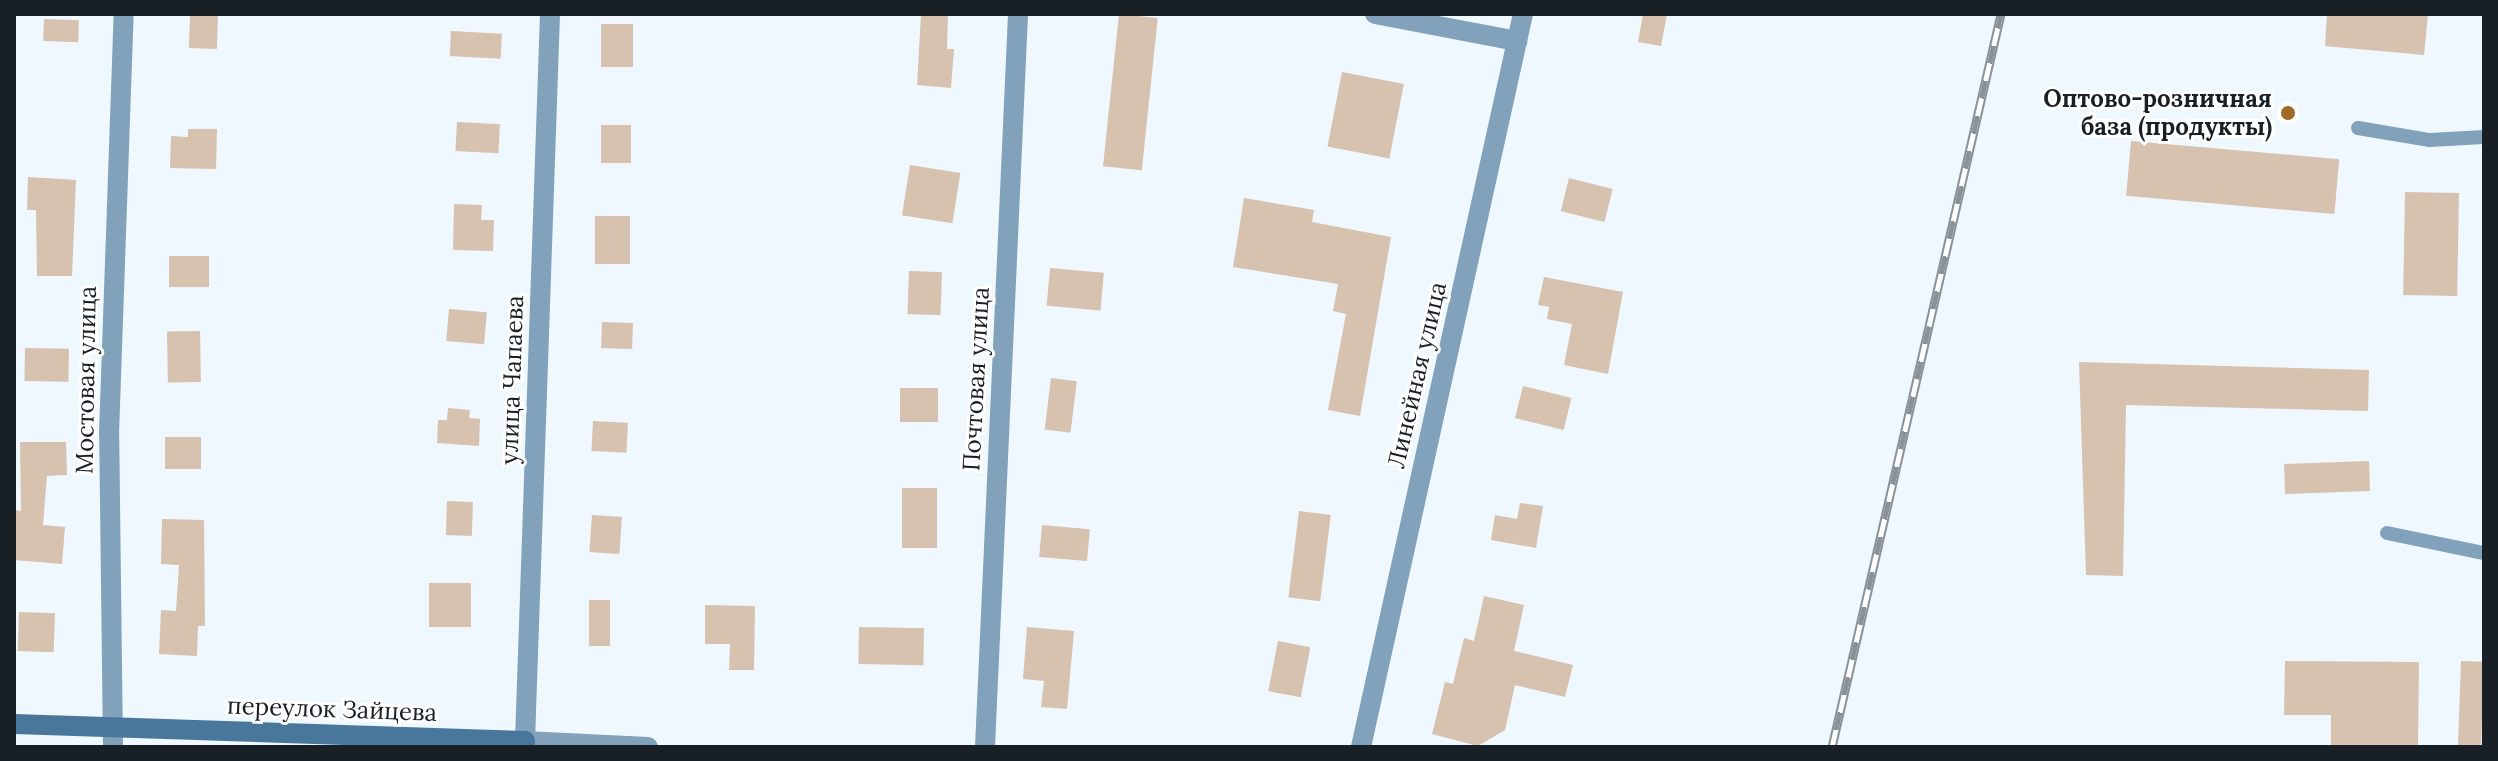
<!DOCTYPE html>
<meta charset="utf-8">
<style>
body{margin:0}
#map{position:relative;width:2498px;height:761px;overflow:hidden;background:#eff7ff;font-family:Lora,serif}
div>[style]{position:absolute}
[style*='--x']{left:calc(var(--x)*1px);top:calc(var(--y)*1px);width:calc(var(--w)*1px);rotate:calc(var(--a)*1deg)}
.building>*{inset:0;background:#d6c2af;transform-origin:0 0}
.lane>*{height:14px;margin:-7px;padding:0 7px;transform-origin:7px;border-radius:7px;background:#82a1ba}
.street>*{height:20px;margin:-10px;padding:0 10px;transform-origin:10px;border-radius:10px;background:#82a1ba}
.secondary>*{height:20px;margin:-10px;padding:0 10px;transform-origin:10px;border-radius:10px;background:#48779b}
.rail>*{height:9px;margin-top:-4.5px;transform-origin:0;background:repeating-linear-gradient(90deg,#fff 0 18px,#8a9299 0 36px);box-sizing:border-box;border-block:2px solid #8a9299}
.dots>*{width:22px;height:22px;translate:-50% -50%;box-sizing:border-box;border:4px solid #fff;border-radius:50%}
span{translate:-50% -50%;white-space:nowrap;text-align:center;line-height:1.15;-webkit-text-stroke:6px #fff;paint-order:stroke}
.poi-label{font-size:24px;color:#182026;font-weight:700}
.right{translate:-100% -50%;text-align:right}
.street-label{font-size:24px;color:#182026}
.frame{position:absolute;inset:0;border:16px solid #182026;pointer-events:none}
</style>
<div id="map">
<div class="building">
<div style="clip-path:polygon(921px 14px,948px 14px,947px 49px,954px 49px,951px 88px,917px 85px)"></div>
<div style="left:1119px;top:14px;width:39px;height:153px;rotate:6deg"></div>
<div style="clip-path:polygon(1643px 14px,1667px 14px,1661px 46px,1638px 42px)"></div>
<div style="clip-path:polygon(2327px 14px,2428px 14px,2424px 55px,2325px 46px)"></div>
<div style="left:190px;top:15px;width:28px;height:33px;rotate:2deg"></div>
<div style="left:44px;top:19px;width:35px;height:22px;rotate:2deg"></div>
<div style="left:601px;top:24px;width:32px;height:43px"></div>
<div style="left:451px;top:31px;width:51px;height:25px;rotate:3deg"></div>
<div style="left:1342px;top:72px;width:63px;height:76px;rotate:11deg"></div>
<div style="left:457px;top:122px;width:43px;height:29px;rotate:3deg"></div>
<div style="left:601px;top:125px;width:30px;height:38px"></div>
<div style="clip-path:polygon(188px 129px,217px 129px,216px 169px,170px 168px,171px 136px,188px 137px)"></div>
<div style="left:2131px;top:141px;width:209px;height:55px;rotate:5deg"></div>
<div style="left:910px;top:165px;width:51px;height:51px;rotate:9deg"></div>
<div style="clip-path:polygon(28px 177px,76px 180px,72px 276px,37px 276px,36px 210px,27px 210px)"></div>
<div style="left:1569px;top:178px;width:45px;height:34px;rotate:14deg"></div>
<div style="left:2405px;top:192px;width:54px;height:103px;rotate:1deg"></div>
<div style="clip-path:polygon(1244px 198px,1314px 210px,1312px 222px,1391px 237px,1360px 416px,1328px 410px,1346px 314px,1333px 311px,1338px 284px,1233px 267px)"></div>
<div style="clip-path:polygon(454px 204px,482px 205px,481px 220px,494px 220px,493px 251px,453px 250px)"></div>
<div style="left:595px;top:216px;width:35px;height:48px"></div>
<div style="left:169px;top:256px;width:40px;height:31px"></div>
<div style="left:1050px;top:268px;width:54px;height:38px;rotate:5deg"></div>
<div style="left:909px;top:271px;width:33px;height:43px;rotate:2deg"></div>
<div style="clip-path:polygon(1544px 277px,1623px 292px,1608px 374px,1564px 365px,1572px 324px,1547px 319px,1549px 307px,1538px 305px)"></div>
<div style="left:449px;top:309px;width:38px;height:32px;rotate:5deg"></div>
<div style="left:633px;top:323px;width:26px;height:31px;rotate:92deg"></div>
<div style="left:200px;top:331px;width:51px;height:33px;rotate:89deg"></div>
<div style="left:25px;top:348px;width:44px;height:33px;rotate:1deg"></div>
<div style="clip-path:polygon(2079px 362px,2369px 370px,2368px 411px,2126px 405px,2123px 576px,2086px 575px)"></div>
<div style="left:1051px;top:378px;width:26px;height:52px;rotate:7deg"></div>
<div style="left:1523px;top:386px;width:50px;height:33px;rotate:14deg"></div>
<div style="left:900px;top:388px;width:38px;height:34px"></div>
<div style="clip-path:polygon(448px 408px,470px 410px,469px 418px,480px 419px,479px 446px,437px 443px,438px 420px,447px 420px)"></div>
<div style="left:593px;top:421px;width:35px;height:30px;rotate:3deg"></div>
<div style="left:165px;top:437px;width:36px;height:32px"></div>
<div style="clip-path:polygon(20px 442px,66px 442px,67px 475px,47px 476px,43px 525px,65px 527px,62px 564px,14px 560px,14px 510px,21px 511px)"></div>
<div style="left:2369px;top:461px;width:30px;height:85px;rotate:88deg"></div>
<div style="left:902px;top:488px;width:35px;height:60px"></div>
<div style="left:447px;top:501px;width:26px;height:34px;rotate:2deg"></div>
<div style="clip-path:polygon(1520px 503px,1543px 506px,1536px 548px,1491px 540px,1495px 515px,1517px 519px)"></div>
<div style="left:1299px;top:511px;width:32px;height:87px;rotate:7deg"></div>
<div style="left:592px;top:515px;width:30px;height:37px;rotate:4deg"></div>
<div style="clip-path:polygon(162px 519px,204px 520px,205px 626px,198px 626px,197px 656px,159px 654px,161px 610px,176px 611px,179px 565px,161px 564px)"></div>
<div style="left:1042px;top:525px;width:48px;height:32px;rotate:5deg"></div>
<div style="left:429px;top:583px;width:42px;height:44px"></div>
<div style="clip-path:polygon(1484px 596px,1524px 605px,1514px 651px,1573px 665px,1565px 697px,1515px 685px,1505px 730px,1478px 746px,1432px 734px,1445px 682px,1453px 684px,1464px 638px,1474px 641px)"></div>
<div style="left:589px;top:600px;width:21px;height:46px"></div>
<div style="clip-path:polygon(705px 605px,755px 606px,754px 670px,729px 670px,730px 644px,705px 644px)"></div>
<div style="left:19px;top:612px;width:36px;height:39px;rotate:2deg"></div>
<div style="left:859px;top:627px;width:65px;height:37px;rotate:1deg"></div>
<div style="clip-path:polygon(1027px 627px,1074px 631px,1067px 709px,1041px 707px,1044px 681px,1023px 679px)"></div>
<div style="left:1278px;top:641px;width:33px;height:51px;rotate:11deg"></div>
<div style="clip-path:polygon(2285px 661px,2419px 662px,2418px 747px,2331px 747px,2331px 715px,2284px 715px)"></div>
<div style="left:2461px;top:661px;width:23px;height:86px;rotate:2deg"></div>
</div>
<div class="lane">
<div style="--x:2358;--y:128;--w:73;--a:9.5"></div>
<div style="--x:2430;--y:140;--w:54;--a:-3.2"></div>
<div style="--x:2387;--y:533;--w:99;--a:11.7"></div>
</div>
<div class="street">
<div style="--x:550;--y:14;--w:727;--a:91.97"></div>
<div style="--x:525;--y:741;--w:123;--a:2.8"></div>
<div style="--x:1375;--y:14;--w:145;--a:10.8"></div>
<div style="--x:113;--y:747;--w:313;--a:-90.7"></div>
<div style="--x:109;--y:434;--w:420;--a:-88"></div>
<div style="--x:985;--y:747;--w:734;--a:-87.42"></div>
<div style="--x:1361;--y:747;--w:751;--a:-77.54"></div>
</div>
<div class="secondary">
<div style="--x:14;--y:724;--w:511;--a:1.91"></div>
<div style="--x:525;--y:741;--w:6;--a:90"></div>
</div>
<div class="rail">
<div style="--x:1832;--y:747;--w:752;--a:-77.02"></div>
</div>
<div class="dots">
<div style="left:2288px;top:113px;background:#a16926"></div>
</div>
<div class="poi-label">
<span class="right" style="left:2272px;top:113px">Оптово-розничная<br>база (продукты)</span>
</div>
<div class="street-label">
<span style="left:1417px;top:375px;rotate:-77deg">Линейная улица</span>
<span style="left:976px;top:379px;rotate:-87deg">Почтовая улица</span>
<span style="left:86px;top:380px;rotate:-89deg">Мостовая улица</span>
<span style="left:512px;top:380px;rotate:-88deg">улица Чапаева</span>
<span style="left:332px;top:709px;rotate:2deg">переулок Зайцева</span>
</div>
<div class="frame"></div>
</div>
